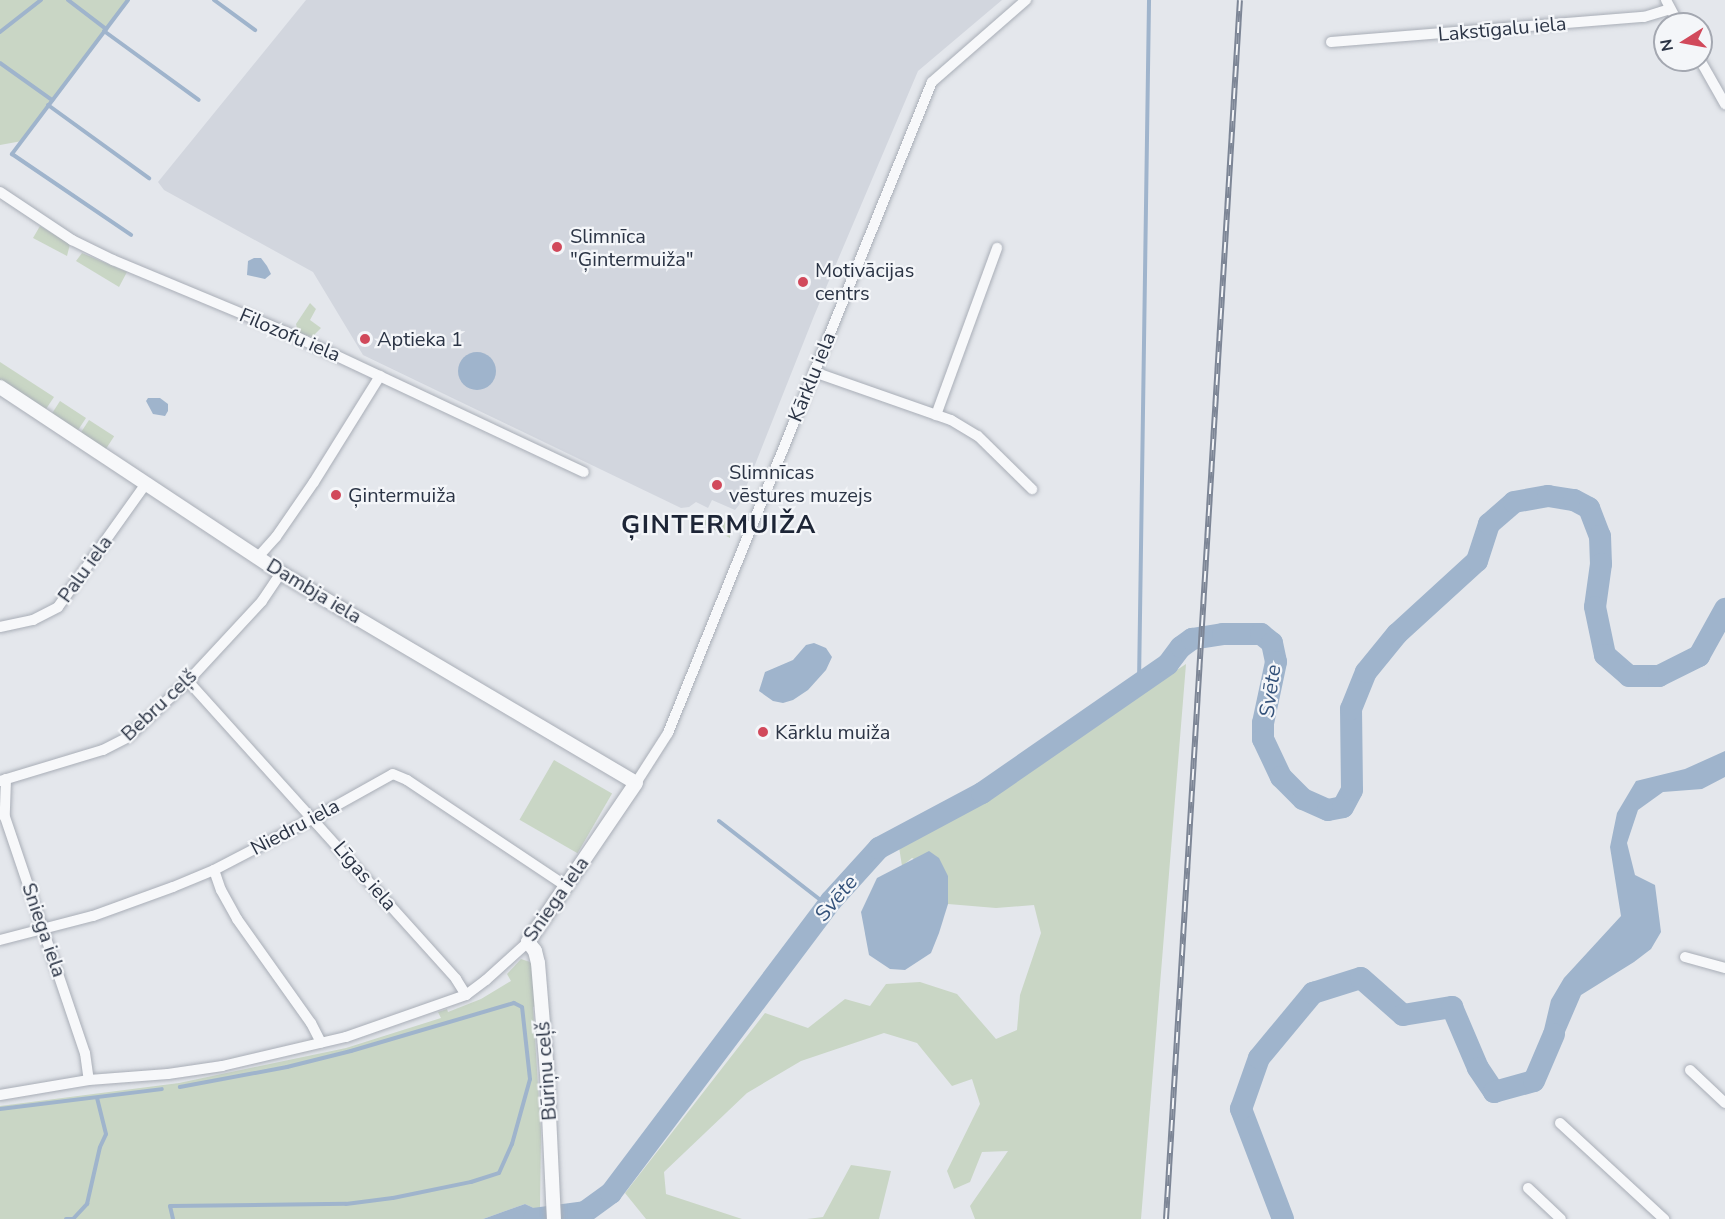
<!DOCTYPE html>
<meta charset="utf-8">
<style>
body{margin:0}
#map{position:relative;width:1725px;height:1219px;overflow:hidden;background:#e4e7ec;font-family:"Nunito Sans",sans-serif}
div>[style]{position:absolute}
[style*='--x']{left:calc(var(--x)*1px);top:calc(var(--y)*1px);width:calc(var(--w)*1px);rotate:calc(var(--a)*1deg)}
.built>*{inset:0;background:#d2d6de}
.green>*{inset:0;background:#c9d6c5;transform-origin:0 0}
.water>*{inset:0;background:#9fb4cc}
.round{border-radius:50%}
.stream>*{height:4px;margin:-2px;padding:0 2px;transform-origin:2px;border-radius:2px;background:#9fb4cc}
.river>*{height:22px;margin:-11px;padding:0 11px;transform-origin:11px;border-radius:11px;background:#9fb4cc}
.roads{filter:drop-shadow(0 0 2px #a9aeb7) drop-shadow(0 0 2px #a9aeb7)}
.minor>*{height:10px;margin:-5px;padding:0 5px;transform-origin:5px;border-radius:5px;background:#f7f8fa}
.tertiary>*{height:14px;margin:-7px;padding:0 7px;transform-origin:7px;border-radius:7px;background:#f7f8fa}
.rail>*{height:6px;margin-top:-3px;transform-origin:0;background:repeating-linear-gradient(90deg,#f4f6f9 0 11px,#7d8696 0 22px);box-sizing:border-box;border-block:2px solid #7d8696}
.dots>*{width:16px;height:16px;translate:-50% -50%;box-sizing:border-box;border:3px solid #f4f6f9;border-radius:50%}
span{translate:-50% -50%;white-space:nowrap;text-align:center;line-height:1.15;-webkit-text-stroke:4.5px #f4f6f9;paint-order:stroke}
.street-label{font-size:20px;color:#2b3445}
.poi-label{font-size:20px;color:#2b3445}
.left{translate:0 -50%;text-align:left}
.water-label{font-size:21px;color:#34527a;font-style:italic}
.district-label{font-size:26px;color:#1d2536;font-weight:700;letter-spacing:1.5px}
.north{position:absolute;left:1653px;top:12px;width:60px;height:60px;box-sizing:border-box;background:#f4f6f9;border:2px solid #a4a8b1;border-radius:50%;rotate:259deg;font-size:16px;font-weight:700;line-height:24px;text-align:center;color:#2b3445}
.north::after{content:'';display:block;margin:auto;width:21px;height:27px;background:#d1495b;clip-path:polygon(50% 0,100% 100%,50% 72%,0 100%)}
</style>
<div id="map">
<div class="built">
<div style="clip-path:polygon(306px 0,1002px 0,918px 71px,814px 316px,739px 505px,735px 510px,712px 500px,708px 508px,696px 502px,689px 507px,681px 508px,363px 355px,313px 272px,164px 190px,158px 182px)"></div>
</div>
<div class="green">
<div style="clip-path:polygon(0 0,128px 0,22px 141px,0 145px)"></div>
<div style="clip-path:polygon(40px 226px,70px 244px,67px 256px,33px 238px)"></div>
<div style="clip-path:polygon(82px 253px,127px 272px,119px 287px,76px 261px)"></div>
<div style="clip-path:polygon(310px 303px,316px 309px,310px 320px,321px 328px,312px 337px,298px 332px,296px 324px)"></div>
<div style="clip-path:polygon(0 362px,54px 397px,46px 409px,0 381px)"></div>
<div style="left:60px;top:401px;width:31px;height:16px;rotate:33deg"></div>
<div style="left:89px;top:420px;width:30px;height:17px;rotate:33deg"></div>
<div style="clip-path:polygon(709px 515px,715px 515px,726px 521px,730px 526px,730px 538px,699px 522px)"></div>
<div style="clip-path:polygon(1186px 664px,1141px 1219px,975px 1219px,970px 1206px,1008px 1151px,982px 1152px,970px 1182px,954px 1189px,947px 1171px,980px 1104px,972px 1079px,952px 1086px,917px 1043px,884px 1033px,801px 1061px,747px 1093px,664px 1172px,666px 1194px,742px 1219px,646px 1219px,625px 1193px,765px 1013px,808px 1028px,845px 999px,870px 1006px,886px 984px,920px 982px,957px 994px,996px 1039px,1017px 1030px,1020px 995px,1041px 933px,1034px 905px,996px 908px,948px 904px,948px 876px,912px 858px,902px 866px,899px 847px,943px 823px)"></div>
<div style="left:554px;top:760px;width:67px;height:69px;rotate:30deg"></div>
<div style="clip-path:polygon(521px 959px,530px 962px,533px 969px,536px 1006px,533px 1007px,541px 1132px,540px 1211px,525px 1204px,483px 1219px,0 1219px,0 1106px,179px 1083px,346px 1048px,441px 1018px,438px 1012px,447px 1009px,448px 1012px,481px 999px,511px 981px,507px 974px)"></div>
<div style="clip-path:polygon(851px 1165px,891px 1171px,879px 1219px,807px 1219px,823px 1217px)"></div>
</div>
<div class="water">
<div style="clip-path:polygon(254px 258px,261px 258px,267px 266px,271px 274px,265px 279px,247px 275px,248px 261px)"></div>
<div class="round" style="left:458px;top:352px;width:38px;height:38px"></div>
<div style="clip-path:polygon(148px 398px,160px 398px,168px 404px,168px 411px,165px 416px,153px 414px,146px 401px)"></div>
<div style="clip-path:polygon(814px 643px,826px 648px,832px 657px,826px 670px,808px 690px,793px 700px,783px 703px,773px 701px,759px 691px,765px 672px,793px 660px,806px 645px)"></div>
<div style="clip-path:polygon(1725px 751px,1725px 777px,1702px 789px,1663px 792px,1638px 810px,1627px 843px,1635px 875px,1655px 885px,1661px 932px,1651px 949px,1634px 962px,1581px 995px,1550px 1067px,1537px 1059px,1551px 1000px,1564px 978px,1621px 916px,1610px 847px,1617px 813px,1636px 781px,1685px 769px)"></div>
<div style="clip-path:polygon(929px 851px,939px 858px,948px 876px,948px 904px,939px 933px,931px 953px,905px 970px,890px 969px,869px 955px,861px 912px,877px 878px)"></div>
<div style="clip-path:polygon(525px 1204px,540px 1211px,541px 1219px,483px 1219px)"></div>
</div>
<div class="stream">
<div style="--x:68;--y:0;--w:48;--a:37.3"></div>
<div style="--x:128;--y:0;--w:193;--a:127"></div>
<div style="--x:12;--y:154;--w:144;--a:34.2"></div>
<div style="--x:214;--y:0;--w:51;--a:36.2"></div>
<div style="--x:104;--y:31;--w:117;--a:36"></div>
<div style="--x:0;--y:32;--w:52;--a:-38"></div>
<div style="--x:0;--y:63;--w:64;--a:35.4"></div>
<div style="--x:48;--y:105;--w:125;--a:35.9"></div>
<div style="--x:1139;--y:684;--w:684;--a:-89.16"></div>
<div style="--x:719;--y:821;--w:138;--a:37.9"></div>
<div style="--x:0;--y:1109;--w:163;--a:-7"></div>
<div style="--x:66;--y:1219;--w:7;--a:0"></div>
<div style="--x:73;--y:1219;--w:21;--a:-47"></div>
<div style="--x:87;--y:1204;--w:58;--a:-77.2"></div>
<div style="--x:100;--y:1147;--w:14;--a:-65"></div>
<div style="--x:106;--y:1134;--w:37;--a:-104"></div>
<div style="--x:173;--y:1219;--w:13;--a:-103"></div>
<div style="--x:170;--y:1206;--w:176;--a:-0.7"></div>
<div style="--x:346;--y:1204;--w:47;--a:-7.3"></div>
<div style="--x:393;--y:1198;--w:80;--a:-11.6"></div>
<div style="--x:471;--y:1182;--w:29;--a:-18"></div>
<div style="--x:499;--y:1173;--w:32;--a:-66"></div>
<div style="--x:512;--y:1144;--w:67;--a:-74.5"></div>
<div style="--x:530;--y:1079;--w:72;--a:-96.3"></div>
<div style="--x:522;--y:1007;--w:9;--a:-153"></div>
<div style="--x:514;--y:1003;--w:170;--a:163.6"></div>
<div style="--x:351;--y:1051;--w:66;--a:166"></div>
<div style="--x:287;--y:1067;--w:109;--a:169.4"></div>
</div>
<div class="river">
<div style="--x:534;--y:1219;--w:51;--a:-7.8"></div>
<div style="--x:585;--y:1212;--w:32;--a:-36"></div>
<div style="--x:611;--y:1193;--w:366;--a:-53"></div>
<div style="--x:831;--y:901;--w:72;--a:-47.8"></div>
<div style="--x:879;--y:848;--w:117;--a:-28.1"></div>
<div style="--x:982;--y:793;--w:226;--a:-34.7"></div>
<div style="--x:1168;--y:664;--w:21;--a:-53"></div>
<div style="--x:1181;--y:647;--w:14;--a:-36"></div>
<div style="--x:1192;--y:639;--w:31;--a:-9"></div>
<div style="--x:1223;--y:634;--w:38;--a:0"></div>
<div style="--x:1261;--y:634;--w:14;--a:39"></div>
<div style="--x:1272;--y:643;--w:19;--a:78"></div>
<div style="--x:1276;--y:662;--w:62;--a:102"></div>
<div style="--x:1263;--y:723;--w:16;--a:90"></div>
<div style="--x:1263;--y:739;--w:42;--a:64.7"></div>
<div style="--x:1281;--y:777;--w:31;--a:45"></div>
<div style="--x:1303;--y:799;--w:27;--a:24"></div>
<div style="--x:1328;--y:810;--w:15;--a:-11"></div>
<div style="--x:1343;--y:807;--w:19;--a:-62"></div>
<div style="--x:1352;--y:790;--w:81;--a:-90.7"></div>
<div style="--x:1351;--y:709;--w:40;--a:-68"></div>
<div style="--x:1366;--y:672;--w:49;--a:-50.8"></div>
<div style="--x:1397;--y:634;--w:108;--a:-42.4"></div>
<div style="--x:1477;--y:561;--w:39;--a:-72"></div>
<div style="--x:1489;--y:524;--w:33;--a:-41"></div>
<div style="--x:1514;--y:502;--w:35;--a:-10"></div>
<div style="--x:1548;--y:496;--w:26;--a:9"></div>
<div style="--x:1574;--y:500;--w:17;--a:28"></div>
<div style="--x:1589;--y:508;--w:30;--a:69"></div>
<div style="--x:1600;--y:536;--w:28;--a:88"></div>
<div style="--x:1601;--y:564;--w:43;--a:97.9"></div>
<div style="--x:1595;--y:607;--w:49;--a:78.2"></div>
<div style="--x:1605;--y:655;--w:32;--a:41"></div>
<div style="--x:1629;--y:676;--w:30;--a:0"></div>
<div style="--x:1659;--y:676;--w:45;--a:-26.6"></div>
<div style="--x:1699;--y:656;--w:54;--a:-61"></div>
<div style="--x:1283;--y:1219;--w:118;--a:-110.9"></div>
<div style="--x:1241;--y:1109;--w:54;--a:-70.6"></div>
<div style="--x:1259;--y:1058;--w:85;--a:-50.3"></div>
<div style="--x:1313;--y:993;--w:50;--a:-17.4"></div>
<div style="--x:1361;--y:978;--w:56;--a:41.4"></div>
<div style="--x:1403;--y:1015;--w:50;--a:-9.3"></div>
<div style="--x:1452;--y:1007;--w:66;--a:66.9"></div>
<div style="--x:1478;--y:1068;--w:29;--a:56"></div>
<div style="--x:1494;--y:1092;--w:41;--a:-15.4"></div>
<div style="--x:1534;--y:1081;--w:51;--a:-66.9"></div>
</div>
<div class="roads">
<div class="minor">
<div style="--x:1666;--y:0;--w:27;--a:62"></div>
<div style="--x:1331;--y:42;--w:314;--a:-4.6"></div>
<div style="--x:1644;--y:17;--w:27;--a:-17"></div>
<div style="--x:1700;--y:60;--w:51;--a:60.4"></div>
<div style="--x:0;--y:192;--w:87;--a:33.7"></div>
<div style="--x:72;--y:240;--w:46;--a:26"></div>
<div style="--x:113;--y:260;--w:187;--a:22.6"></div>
<div style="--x:286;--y:332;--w:329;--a:25.2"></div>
<div style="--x:814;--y:372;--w:145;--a:19.3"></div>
<div style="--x:951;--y:420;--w:31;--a:31"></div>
<div style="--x:978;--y:436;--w:76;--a:44.5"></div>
<div style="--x:936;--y:415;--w:178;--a:-69.9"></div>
<div style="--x:258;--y:557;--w:27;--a:-48"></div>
<div style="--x:276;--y:537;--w:67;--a:-55.4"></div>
<div style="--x:314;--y:482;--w:125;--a:-58.1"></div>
<div style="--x:0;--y:627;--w:34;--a:-12"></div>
<div style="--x:33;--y:620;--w:28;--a:-27"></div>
<div style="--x:58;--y:607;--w:153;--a:-54.5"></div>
<div style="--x:188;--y:681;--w:401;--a:48"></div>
<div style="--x:456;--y:979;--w:19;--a:58"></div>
<div style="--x:6;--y:779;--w:38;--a:92"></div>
<div style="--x:5;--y:817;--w:249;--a:71.3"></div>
<div style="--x:85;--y:1053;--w:27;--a:82"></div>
<div style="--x:0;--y:781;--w:108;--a:-16.8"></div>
<div style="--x:103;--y:750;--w:28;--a:-27"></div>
<div style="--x:128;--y:737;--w:82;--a:-43"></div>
<div style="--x:188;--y:681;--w:109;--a:-47.2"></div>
<div style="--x:262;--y:601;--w:34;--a:-56"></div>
<div style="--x:636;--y:783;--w:59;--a:-57.4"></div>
<div style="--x:668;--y:733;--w:702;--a:-67.93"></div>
<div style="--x:932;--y:82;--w:125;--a:-41.1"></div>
<div style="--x:214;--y:870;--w:21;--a:71"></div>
<div style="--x:221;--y:890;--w:33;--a:61"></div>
<div style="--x:237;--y:919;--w:128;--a:54.6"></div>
<div style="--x:311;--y:1023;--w:22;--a:63"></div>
<div style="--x:0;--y:940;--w:96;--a:-14.5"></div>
<div style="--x:93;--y:916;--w:85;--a:-19.9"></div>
<div style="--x:173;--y:887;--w:44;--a:-22.5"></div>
<div style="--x:214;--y:870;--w:113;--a:-27.5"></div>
<div style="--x:314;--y:818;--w:90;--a:-29.1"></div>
<div style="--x:393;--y:774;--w:15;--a:23"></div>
<div style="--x:407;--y:780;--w:191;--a:33.7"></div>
<div style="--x:1685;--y:957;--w:41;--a:15.4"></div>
<div style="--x:1690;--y:1070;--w:48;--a:43.3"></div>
<div style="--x:0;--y:1095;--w:90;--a:-9.6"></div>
<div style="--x:89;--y:1080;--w:79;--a:-4.3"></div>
<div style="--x:168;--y:1074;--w:55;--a:-8.4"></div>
<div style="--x:222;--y:1066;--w:127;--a:-13.2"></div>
<div style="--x:346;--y:1037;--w:127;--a:-19.3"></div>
<div style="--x:466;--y:995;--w:25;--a:-37"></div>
<div style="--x:486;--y:980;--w:57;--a:-42.1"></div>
<div style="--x:1560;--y:1123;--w:142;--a:42.7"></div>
<div style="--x:1528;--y:1188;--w:45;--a:43.2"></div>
</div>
<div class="tertiary">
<div style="--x:0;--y:387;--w:337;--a:33.5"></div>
<div style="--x:281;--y:573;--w:412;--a:30.6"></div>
<div style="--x:636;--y:783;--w:192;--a:124.2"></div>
<div style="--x:528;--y:942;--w:11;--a:52"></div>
<div style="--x:535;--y:951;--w:12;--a:76"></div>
<div style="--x:538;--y:963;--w:109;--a:85.3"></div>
<div style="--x:547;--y:1072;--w:147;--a:87.3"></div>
</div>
</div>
<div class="rail">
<div style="--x:1166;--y:1219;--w:1221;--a:-86.53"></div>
</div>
<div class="dots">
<div style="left:557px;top:247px;background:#d1495b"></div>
<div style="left:803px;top:282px;background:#d1495b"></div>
<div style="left:365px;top:339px;background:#d1495b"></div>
<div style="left:717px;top:485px;background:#d1495b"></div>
<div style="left:336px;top:495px;background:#d1495b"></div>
<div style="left:763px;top:732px;background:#d1495b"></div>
</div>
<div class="street-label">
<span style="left:1502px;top:29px;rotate:-5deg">Lakstīgalu iela</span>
<span style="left:290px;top:335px;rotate:23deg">Filozofu iela</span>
<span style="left:812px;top:377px;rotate:-68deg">Kārklu iela</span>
<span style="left:85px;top:569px;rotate:-54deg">Palu iela</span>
<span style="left:314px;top:591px;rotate:31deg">Dambja iela</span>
<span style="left:159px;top:705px;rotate:-43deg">Bebru ceļš</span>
<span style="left:295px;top:827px;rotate:-28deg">Niedru iela</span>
<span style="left:365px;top:876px;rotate:49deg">Līgas iela</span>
<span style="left:556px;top:899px;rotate:-55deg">Sniega iela</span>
<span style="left:44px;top:930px;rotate:71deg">Sniega iela</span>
<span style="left:546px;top:1071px;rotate:-94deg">Būriņu ceļš</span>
</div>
<div class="poi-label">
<span class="left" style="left:570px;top:248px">Slimnīca<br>"Ģintermuiža"</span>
<span class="left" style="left:815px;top:282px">Motivācijas<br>centrs</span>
<span class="left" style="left:377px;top:339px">Aptieka 1</span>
<span class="left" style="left:729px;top:484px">Slimnīcas<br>vēstures muzejs</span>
<span class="left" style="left:348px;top:495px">Ģintermuiža</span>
<span class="left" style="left:775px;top:732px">Kārklu muiža</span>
</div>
<div class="water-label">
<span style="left:1270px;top:691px;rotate:-82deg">Svēte</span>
<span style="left:836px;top:898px;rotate:-50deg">Svēte</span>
</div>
<div class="district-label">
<span style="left:719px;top:525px">ĢINTERMUIŽA</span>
</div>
<div class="north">N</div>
</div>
